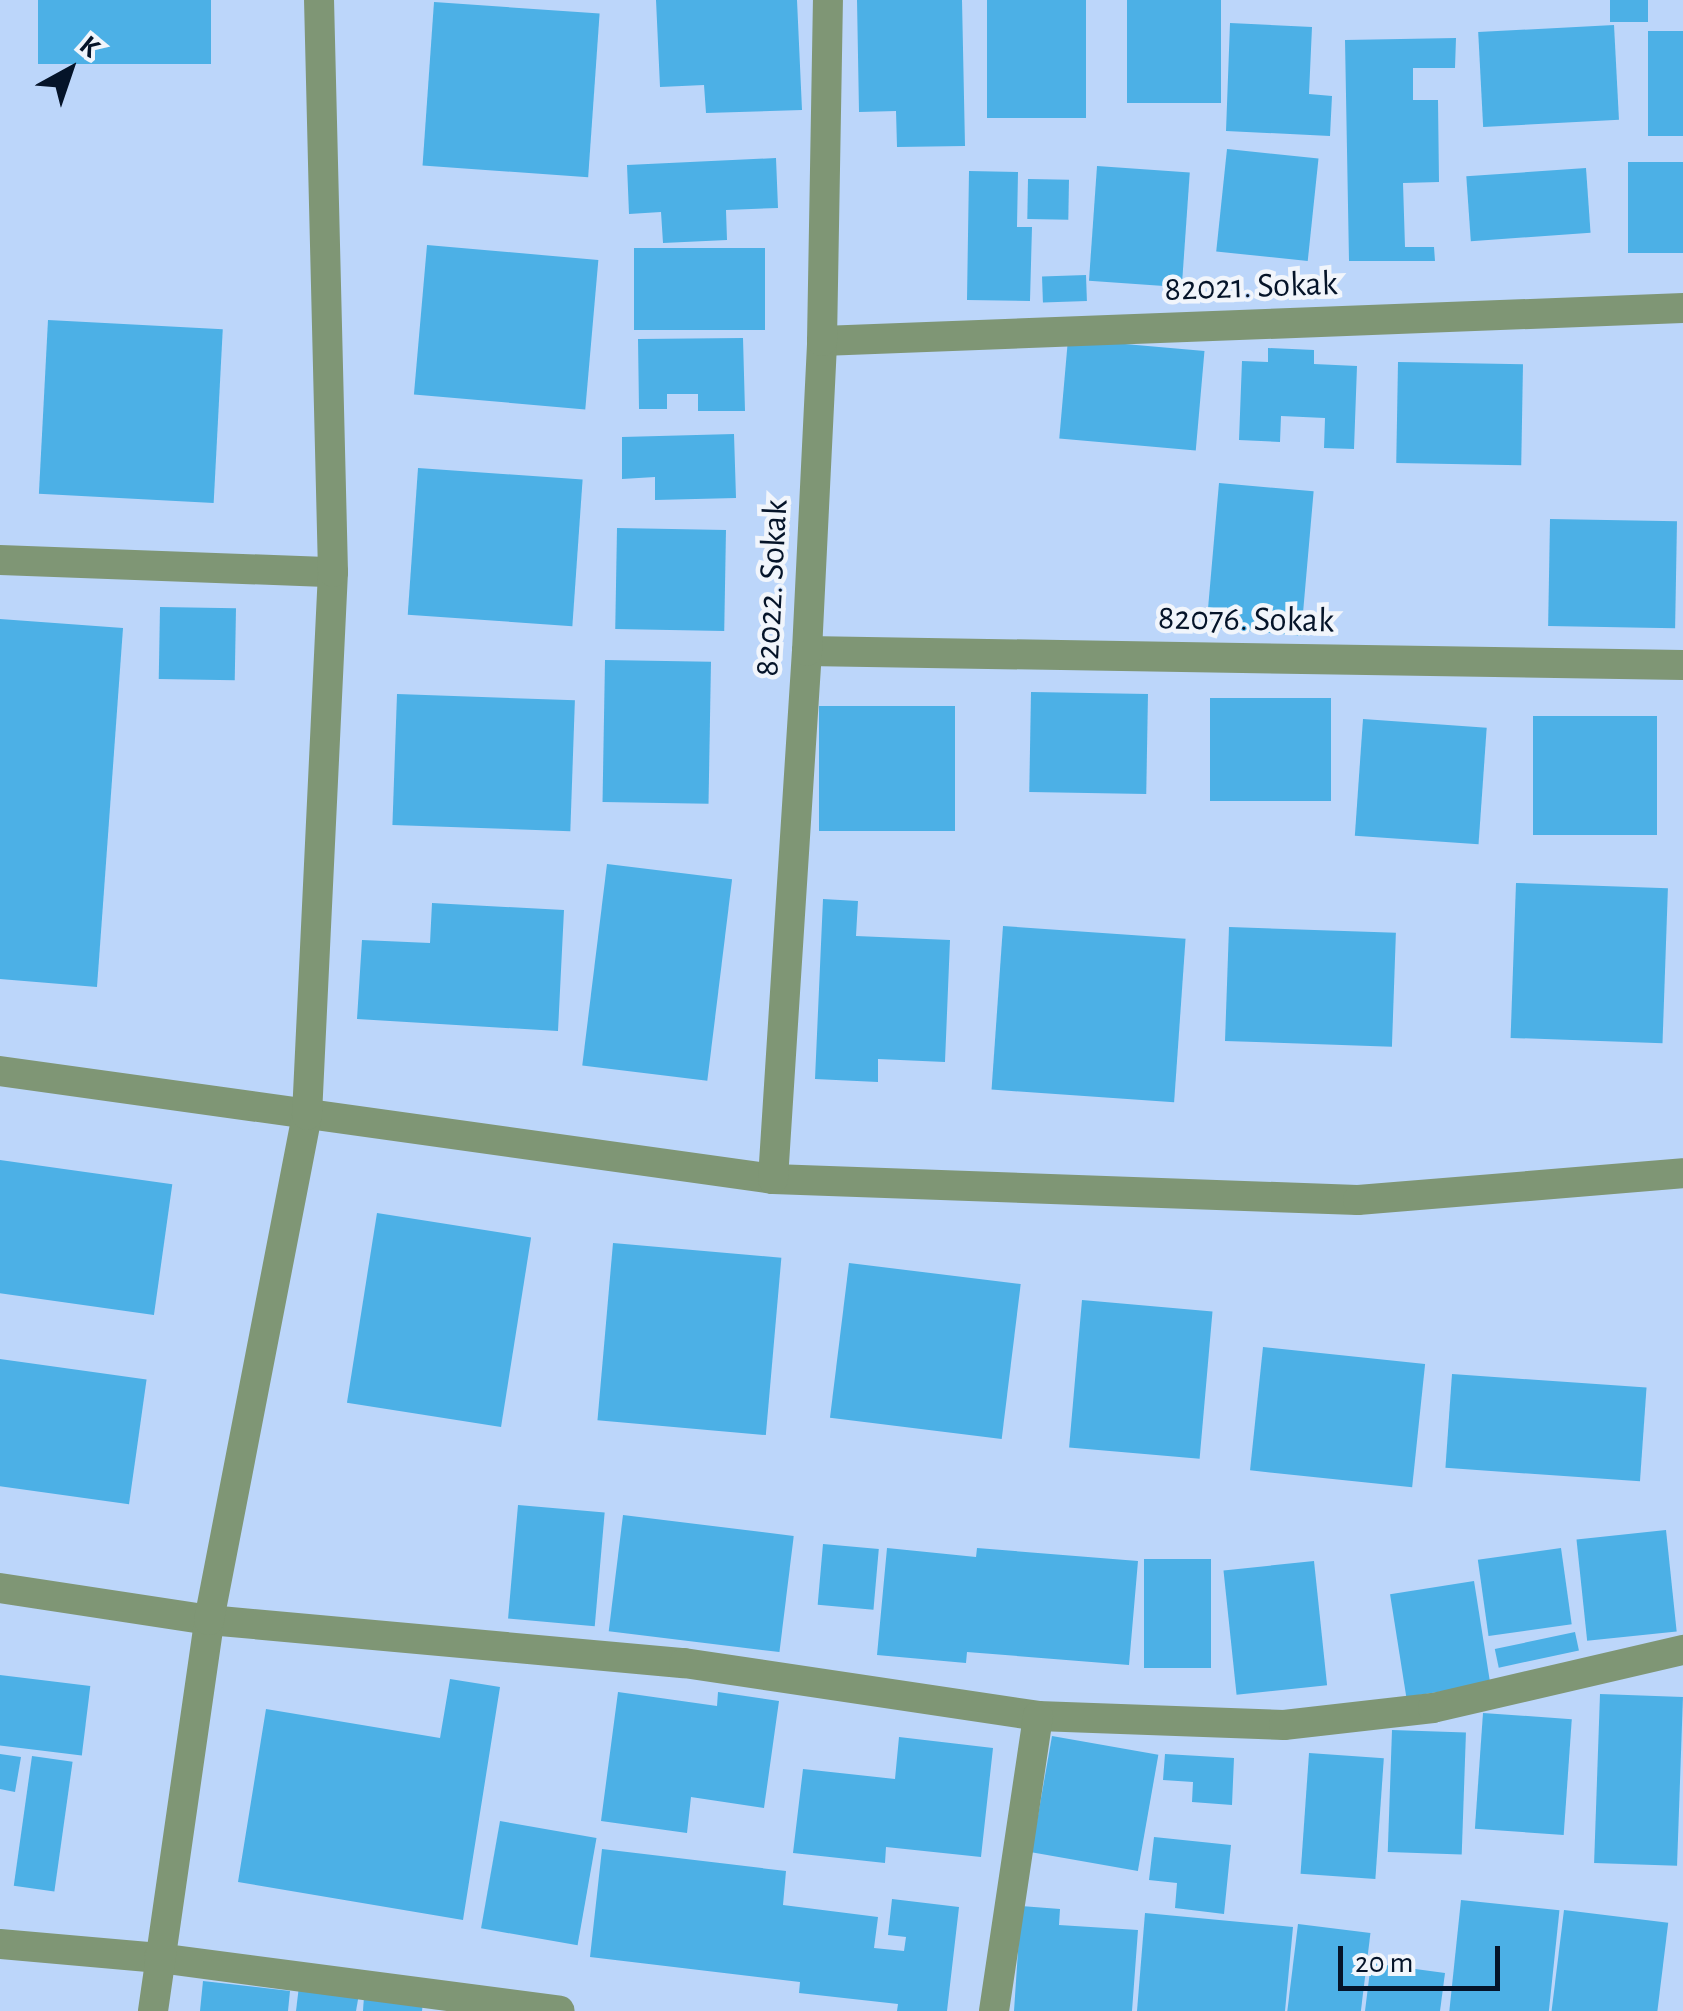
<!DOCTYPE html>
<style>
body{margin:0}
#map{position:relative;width:1683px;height:2011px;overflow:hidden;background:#bcd6fa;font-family:"Alegreya Sans",sans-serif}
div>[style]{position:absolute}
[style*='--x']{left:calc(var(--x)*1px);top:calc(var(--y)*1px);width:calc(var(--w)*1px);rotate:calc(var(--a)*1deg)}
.building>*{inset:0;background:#4cb0e6;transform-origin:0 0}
.minor>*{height:30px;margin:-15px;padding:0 15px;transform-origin:15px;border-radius:15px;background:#7f9675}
span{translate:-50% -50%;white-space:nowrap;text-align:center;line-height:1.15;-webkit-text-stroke:9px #f1f5fb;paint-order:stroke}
.street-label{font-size:35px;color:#051429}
.north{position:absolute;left:20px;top:20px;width:100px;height:100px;-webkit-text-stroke:8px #f1f5fb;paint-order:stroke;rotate:40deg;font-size:28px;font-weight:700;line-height:40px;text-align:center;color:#051429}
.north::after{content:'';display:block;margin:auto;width:35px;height:45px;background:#051429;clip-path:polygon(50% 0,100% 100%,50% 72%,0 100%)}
.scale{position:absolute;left:1338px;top:1946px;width:162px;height:45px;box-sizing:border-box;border:5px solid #051429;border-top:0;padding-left:12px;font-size:30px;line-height:35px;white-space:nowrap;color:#051429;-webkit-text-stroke:8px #f1f5fb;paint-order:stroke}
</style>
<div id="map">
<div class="building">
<div style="left:38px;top:0;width:173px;height:64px"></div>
<div style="clip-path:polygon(656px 0,797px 0,802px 110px,706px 113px,704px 85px,660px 87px)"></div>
<div style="clip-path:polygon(857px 0,962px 0,965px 146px,897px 147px,896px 111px,859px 112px)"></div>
<div style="left:987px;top:0;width:99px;height:118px"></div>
<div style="left:1127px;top:0;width:94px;height:103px"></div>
<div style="left:1610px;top:0;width:38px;height:22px"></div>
<div style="left:434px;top:2px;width:166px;height:164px;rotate:4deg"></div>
<div style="clip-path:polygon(1230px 23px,1312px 27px,1309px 94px,1332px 96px,1330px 136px,1226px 131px)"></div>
<div style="left:1614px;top:25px;width:95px;height:136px;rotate:87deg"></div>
<div style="left:1683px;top:31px;width:105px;height:35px;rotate:90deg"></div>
<div style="clip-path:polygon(1456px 38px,1455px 68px,1413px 68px,1413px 100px,1438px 100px,1439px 182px,1403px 183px,1405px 247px,1434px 247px,1435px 261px,1349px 261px,1345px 40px)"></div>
<div style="left:1227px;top:149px;width:92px;height:103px;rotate:6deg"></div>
<div style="clip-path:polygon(776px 158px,778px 208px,726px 210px,727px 240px,663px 243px,661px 212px,629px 214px,627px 165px)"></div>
<div style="left:1683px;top:162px;width:91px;height:55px;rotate:90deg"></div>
<div style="left:1097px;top:166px;width:93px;height:115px;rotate:4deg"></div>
<div style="left:1586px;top:168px;width:65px;height:120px;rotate:86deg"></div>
<div style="clip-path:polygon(969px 171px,1018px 172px,1017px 227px,1032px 227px,1030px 301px,967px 300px)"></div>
<div style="left:1028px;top:179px;width:41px;height:40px;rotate:1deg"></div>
<div style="left:427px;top:245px;width:172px;height:150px;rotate:5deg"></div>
<div style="left:634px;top:248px;width:131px;height:82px"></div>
<div style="left:1086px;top:275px;width:26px;height:44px;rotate:88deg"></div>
<div style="left:48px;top:320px;width:175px;height:174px;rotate:3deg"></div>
<div style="clip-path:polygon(743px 338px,745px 411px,698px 411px,698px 394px,667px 394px,667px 409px,639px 409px,638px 339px)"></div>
<div style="left:1068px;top:339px;width:137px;height:100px;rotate:5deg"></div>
<div style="clip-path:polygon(1268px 348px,1314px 350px,1314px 364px,1357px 366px,1354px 449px,1324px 448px,1325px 418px,1281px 416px,1280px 442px,1239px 440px,1242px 361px,1268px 362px)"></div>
<div style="left:1398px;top:362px;width:125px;height:101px;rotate:1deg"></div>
<div style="clip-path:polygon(734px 434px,736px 498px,655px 500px,655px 477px,622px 479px,622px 437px)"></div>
<div style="left:418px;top:468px;width:165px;height:147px;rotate:4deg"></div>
<div style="left:1219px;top:483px;width:95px;height:145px;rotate:5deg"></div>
<div style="left:1550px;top:519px;width:127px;height:107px;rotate:1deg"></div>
<div style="left:617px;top:528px;width:109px;height:101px;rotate:1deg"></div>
<div style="left:160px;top:607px;width:76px;height:72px;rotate:1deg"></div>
<div style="clip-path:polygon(0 619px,123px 628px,97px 987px,0 979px)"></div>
<div style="left:605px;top:660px;width:106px;height:142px;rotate:1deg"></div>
<div style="left:1031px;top:692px;width:117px;height:100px;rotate:1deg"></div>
<div style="left:397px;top:694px;width:178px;height:131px;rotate:2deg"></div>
<div style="left:1210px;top:698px;width:121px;height:103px"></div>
<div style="left:819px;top:706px;width:136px;height:125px"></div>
<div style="left:1533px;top:716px;width:124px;height:119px"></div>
<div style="left:1363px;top:719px;width:124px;height:117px;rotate:4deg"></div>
<div style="left:607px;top:864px;width:126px;height:203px;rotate:7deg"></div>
<div style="left:1516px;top:883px;width:152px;height:155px;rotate:2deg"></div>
<div style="clip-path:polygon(823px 899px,858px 901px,856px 936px,950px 940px,945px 1062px,878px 1059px,878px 1082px,815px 1079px)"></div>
<div style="clip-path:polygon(432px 903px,564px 910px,558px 1031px,357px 1019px,362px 940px,430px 943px)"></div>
<div style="left:1003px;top:926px;width:183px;height:164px;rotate:4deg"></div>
<div style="left:1229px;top:927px;width:167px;height:114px;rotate:2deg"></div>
<div style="left:0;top:1160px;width:174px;height:132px;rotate:8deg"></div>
<div style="left:377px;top:1213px;width:156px;height:192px;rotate:9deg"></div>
<div style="left:613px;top:1243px;width:169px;height:178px;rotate:5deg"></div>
<div style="left:849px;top:1263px;width:173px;height:156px;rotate:7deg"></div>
<div style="left:1082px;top:1300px;width:131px;height:148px;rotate:5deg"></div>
<div style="left:1263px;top:1347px;width:163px;height:124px;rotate:6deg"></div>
<div style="left:0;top:1359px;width:148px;height:126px;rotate:8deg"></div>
<div style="left:1452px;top:1374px;width:195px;height:94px;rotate:4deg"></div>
<div style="left:518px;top:1505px;width:87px;height:114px;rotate:5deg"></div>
<div style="left:623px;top:1515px;width:172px;height:117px;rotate:7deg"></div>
<div style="left:1666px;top:1530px;width:102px;height:90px;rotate:84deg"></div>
<div style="left:823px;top:1544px;width:56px;height:61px;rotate:5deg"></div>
<div style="clip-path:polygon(887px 1548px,976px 1557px,977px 1548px,1138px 1561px,1129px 1665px,967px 1652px,966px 1663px,877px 1655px)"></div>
<div style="left:1561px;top:1548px;width:77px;height:84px;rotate:82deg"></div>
<div style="left:1144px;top:1559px;width:67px;height:109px"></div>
<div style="left:1314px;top:1561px;width:125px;height:91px;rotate:84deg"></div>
<div style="left:1474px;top:1581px;width:104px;height:85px;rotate:81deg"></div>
<div style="left:1575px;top:1632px;width:19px;height:82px;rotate:78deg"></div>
<div style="left:0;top:1675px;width:91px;height:70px;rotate:7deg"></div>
<div style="clip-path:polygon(450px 1679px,500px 1687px,463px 1920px,238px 1882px,266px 1709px,440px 1738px)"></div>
<div style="clip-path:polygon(618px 1692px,717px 1706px,718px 1692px,779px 1701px,764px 1808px,691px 1797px,687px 1833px,601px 1821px)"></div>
<div style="left:1600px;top:1694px;width:83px;height:169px;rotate:2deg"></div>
<div style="left:1483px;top:1713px;width:89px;height:116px;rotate:4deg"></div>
<div style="left:1392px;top:1730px;width:74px;height:122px;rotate:2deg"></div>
<div style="left:1052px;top:1736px;width:108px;height:118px;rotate:10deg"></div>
<div style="clip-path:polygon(899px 1737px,993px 1748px,981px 1857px,886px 1847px,885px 1863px,793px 1853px,803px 1769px,895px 1779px)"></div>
<div style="left:1309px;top:1753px;width:75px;height:121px;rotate:4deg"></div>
<div style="clip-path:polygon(0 1754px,21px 1757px,15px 1792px,0 1789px)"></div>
<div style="clip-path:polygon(1165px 1754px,1234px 1758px,1232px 1805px,1192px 1802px,1193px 1782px,1163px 1780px)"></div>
<div style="left:32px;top:1756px;width:41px;height:131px;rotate:8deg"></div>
<div style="left:500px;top:1821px;width:98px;height:109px;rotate:10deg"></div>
<div style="clip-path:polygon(1154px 1837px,1231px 1845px,1224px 1914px,1175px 1908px,1177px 1883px,1149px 1880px)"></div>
<div style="clip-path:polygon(602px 1849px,786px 1871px,783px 1905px,878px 1917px,874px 1948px,904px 1951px,906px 1937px,888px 1935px,892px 1899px,959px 1907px,947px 2011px,897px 2011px,898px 2004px,799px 1993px,800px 1982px,590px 1957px)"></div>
<div style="left:1461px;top:1900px;width:99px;height:112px;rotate:6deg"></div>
<div style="clip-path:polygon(1021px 1906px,1060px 1909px,1059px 1925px,1138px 1930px,1132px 2011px,1014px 2011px)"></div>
<div style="left:1564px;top:1910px;width:105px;height:102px;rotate:7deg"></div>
<div style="clip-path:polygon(1145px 1913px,1293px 1927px,1285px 2011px,1137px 2011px)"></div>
<div style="left:1298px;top:1924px;width:73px;height:88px;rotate:7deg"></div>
<div style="clip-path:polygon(1371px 1963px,1445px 1973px,1440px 2011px,1365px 2011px)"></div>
<div style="clip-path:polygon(203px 1981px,290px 1991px,288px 2011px,200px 2011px)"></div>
<div style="clip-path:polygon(299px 1986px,359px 1994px,356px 2011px,296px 2011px)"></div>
<div style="clip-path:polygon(364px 1996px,423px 2002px,422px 2011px,363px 2011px)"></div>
</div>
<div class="minor">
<div style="--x:822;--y:341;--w:862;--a:-2.19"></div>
<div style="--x:0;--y:560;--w:333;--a:2.1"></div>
<div style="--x:807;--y:651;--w:876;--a:0.92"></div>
<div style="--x:0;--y:1071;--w:781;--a:7.95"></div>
<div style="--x:773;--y:1179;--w:585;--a:2.06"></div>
<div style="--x:1358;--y:1200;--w:326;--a:-4.7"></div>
<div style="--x:773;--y:1179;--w:529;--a:-86.32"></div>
<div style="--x:807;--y:651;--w:310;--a:-87.2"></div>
<div style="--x:822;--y:341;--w:341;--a:-89"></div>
<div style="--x:0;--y:1588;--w:211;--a:8.7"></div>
<div style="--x:209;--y:1620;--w:477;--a:5.2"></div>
<div style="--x:684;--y:1663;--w:358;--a:8.5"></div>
<div style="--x:1038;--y:1716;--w:246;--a:2.1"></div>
<div style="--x:1284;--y:1725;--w:150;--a:-6.5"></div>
<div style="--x:1433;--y:1708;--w:257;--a:-13.1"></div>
<div style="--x:0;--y:1944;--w:160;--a:5"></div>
<div style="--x:159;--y:1958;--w:404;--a:7.5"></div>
<div style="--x:153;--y:2011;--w:395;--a:-81.8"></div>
<div style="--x:209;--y:1620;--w:514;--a:-79.02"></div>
<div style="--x:307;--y:1115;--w:544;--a:-87.26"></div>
<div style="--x:333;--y:572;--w:572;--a:-91.4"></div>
<div style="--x:994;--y:2011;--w:298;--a:-81.5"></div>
</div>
<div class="street-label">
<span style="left:1251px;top:287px;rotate:-2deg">82021. Sokak</span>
<span style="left:772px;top:588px;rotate:-87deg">82022. Sokak</span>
<span style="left:1246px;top:620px;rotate:1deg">82076. Sokak</span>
</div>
<div class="north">K</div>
<div class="scale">20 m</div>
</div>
